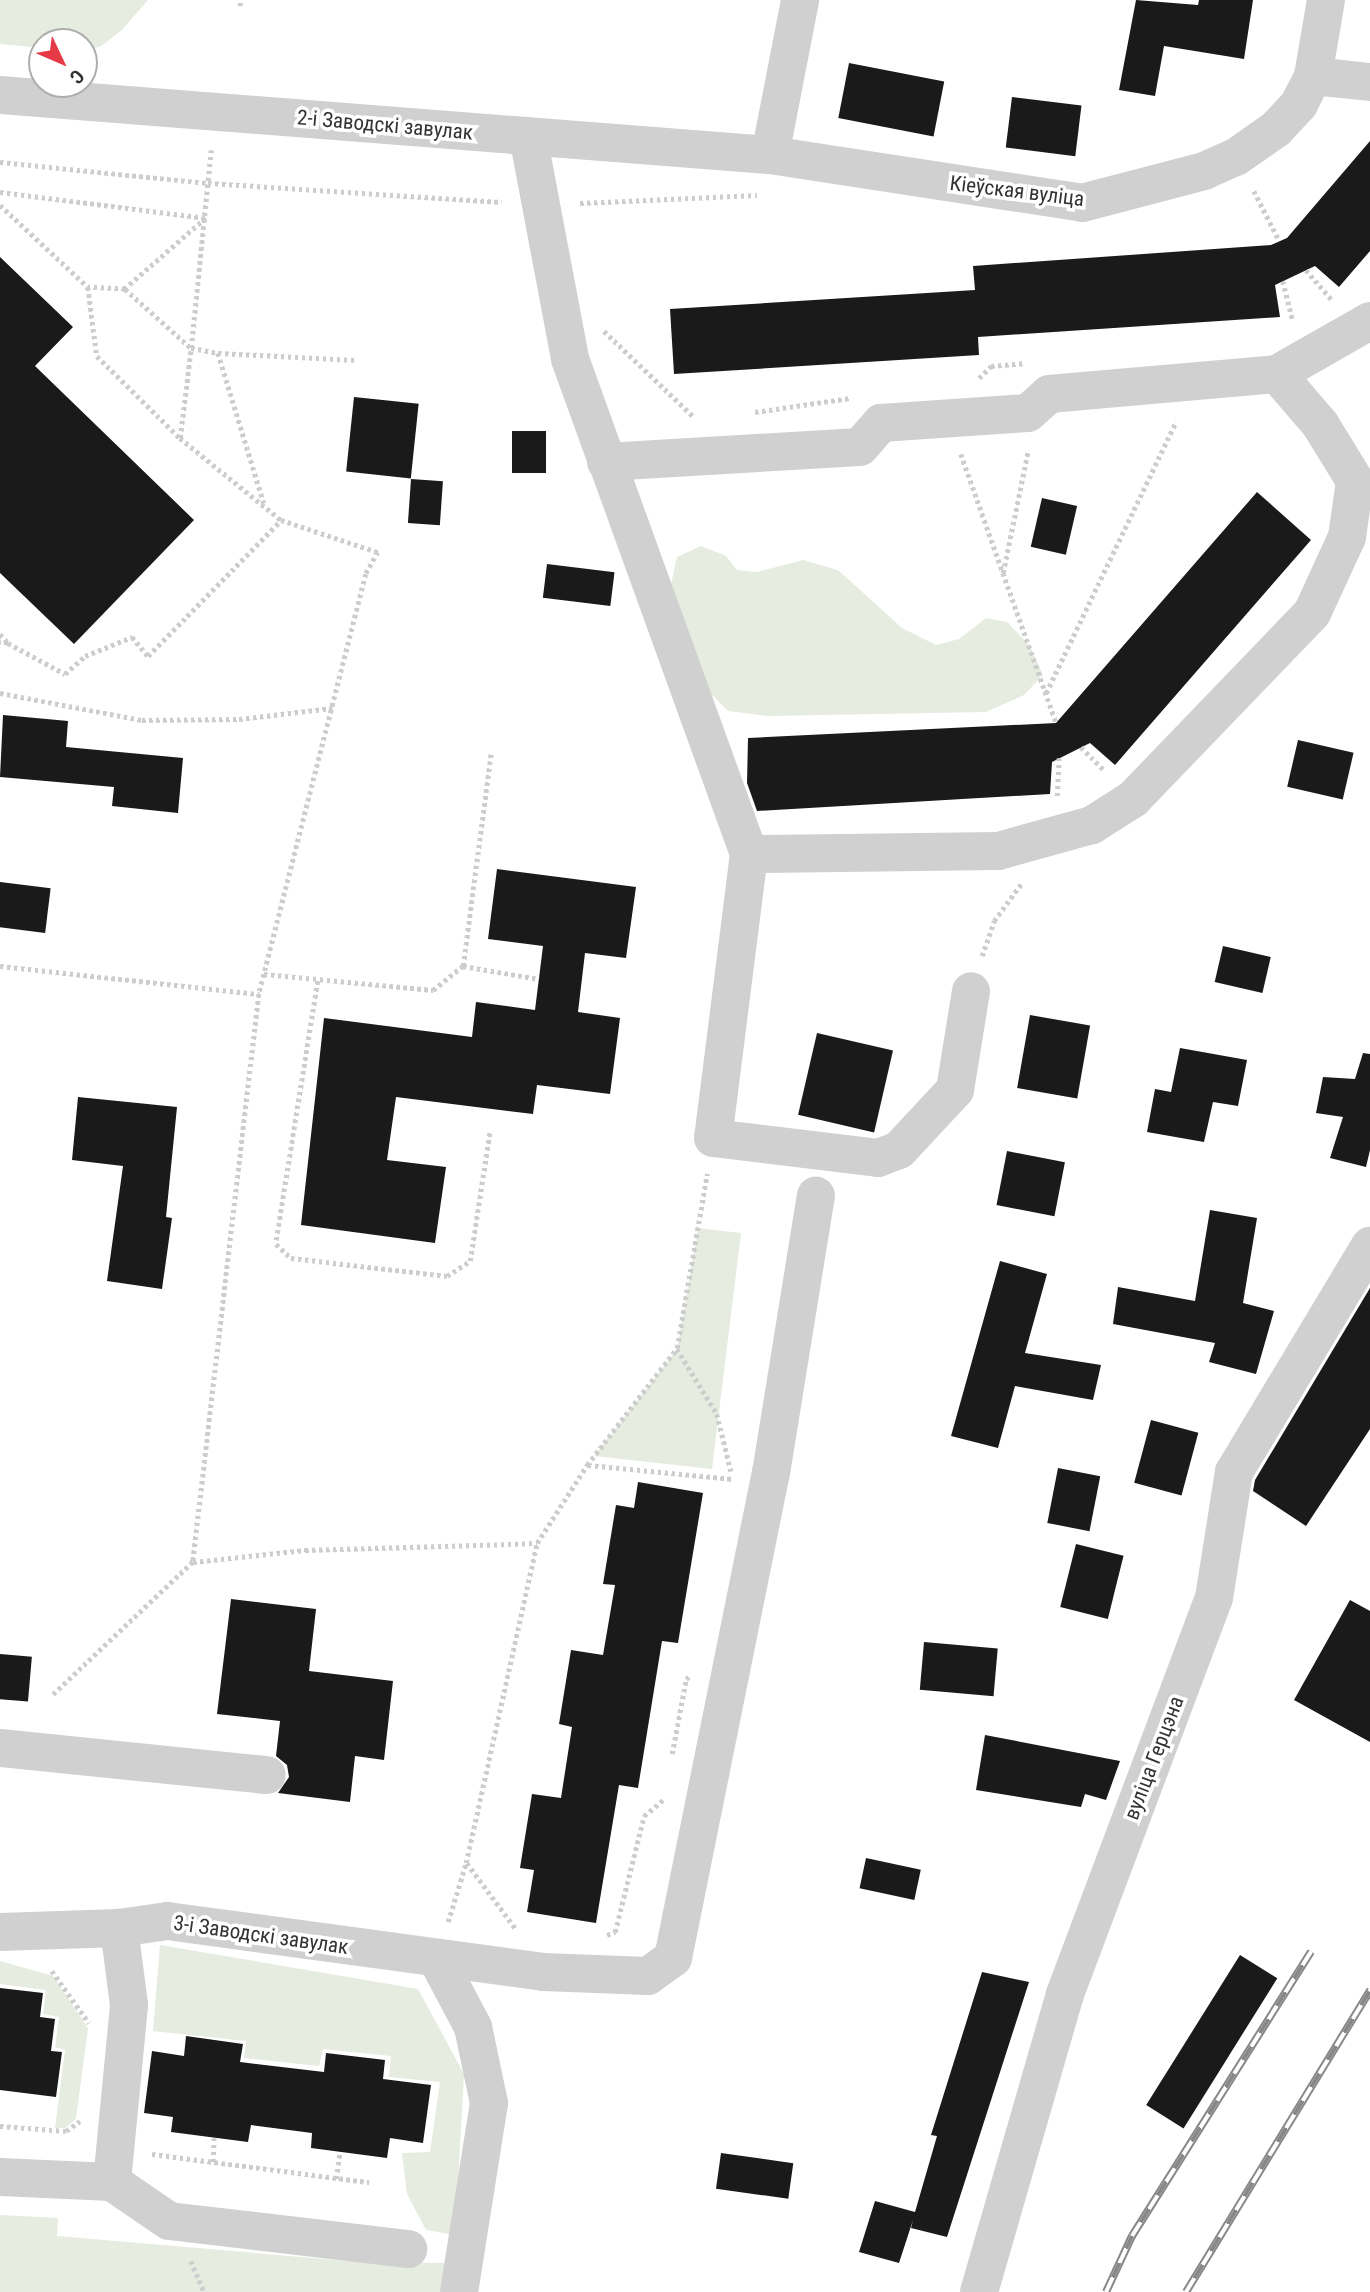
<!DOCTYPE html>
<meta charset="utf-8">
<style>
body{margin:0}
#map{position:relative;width:1370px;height:2292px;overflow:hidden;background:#fff;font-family:"Roboto Condensed",sans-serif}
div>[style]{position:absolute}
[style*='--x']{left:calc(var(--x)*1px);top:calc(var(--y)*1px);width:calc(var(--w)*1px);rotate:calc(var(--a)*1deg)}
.green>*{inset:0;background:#e6ecdf}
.building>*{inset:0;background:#1a1a1a;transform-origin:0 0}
.path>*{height:4.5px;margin-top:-2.25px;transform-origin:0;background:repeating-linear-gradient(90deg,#cdcdcd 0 3.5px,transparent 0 7px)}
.minor>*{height:38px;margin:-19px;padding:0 19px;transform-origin:19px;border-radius:19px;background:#d0d0d0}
.rail>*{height:8px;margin-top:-4px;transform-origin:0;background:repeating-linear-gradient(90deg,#fff 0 16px,#888 0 32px);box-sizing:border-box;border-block:2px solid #888}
span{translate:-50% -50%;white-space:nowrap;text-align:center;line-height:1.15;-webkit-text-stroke:7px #fff;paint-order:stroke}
.street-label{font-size:21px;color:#333}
.north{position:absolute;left:28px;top:28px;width:70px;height:70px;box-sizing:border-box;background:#fff;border:2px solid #adadad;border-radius:50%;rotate:134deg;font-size:19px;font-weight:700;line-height:28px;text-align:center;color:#333}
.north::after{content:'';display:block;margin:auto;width:24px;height:32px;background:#e63946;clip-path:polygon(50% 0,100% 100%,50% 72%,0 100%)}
</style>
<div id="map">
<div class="green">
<div style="clip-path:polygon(0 0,148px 0,122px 30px,100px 47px,84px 49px,84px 42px,42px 42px,42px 48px,0 44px)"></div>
<div style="clip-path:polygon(701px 546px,726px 556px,737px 570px,757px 572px,803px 560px,838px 570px,902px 628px,936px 645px,959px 639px,986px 618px,1007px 622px,1030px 646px,1043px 675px,1024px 695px,986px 712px,768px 716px,728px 711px,706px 689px,670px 589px,677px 557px)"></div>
<div style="clip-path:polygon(698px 1228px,741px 1233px,712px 1469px,594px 1456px,677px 1349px)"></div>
<div style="clip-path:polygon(160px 1945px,418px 1989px,464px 2074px,455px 2235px,426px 2230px,407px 2194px,402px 2153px,430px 2152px,440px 2082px,389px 2077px,391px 2056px,323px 2049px,319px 2066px,244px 2058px,246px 2041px,153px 2031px)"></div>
<div style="clip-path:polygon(0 1961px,53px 1976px,88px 2028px,76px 2119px,65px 2128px,55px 2128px,65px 2050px,55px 2047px,59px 2017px,43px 2014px,46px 1990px,0 1984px)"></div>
<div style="clip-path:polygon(0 2215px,58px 2218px,57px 2236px,360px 2262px,451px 2263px,442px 2292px,0 2292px)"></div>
</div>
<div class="building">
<div style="clip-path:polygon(1136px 0,1198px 5px,1199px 0,1253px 0,1244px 59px,1164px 46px,1155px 96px,1119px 90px)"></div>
<div style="left:849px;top:63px;width:97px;height:56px;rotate:11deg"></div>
<div style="left:1012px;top:97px;width:70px;height:51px;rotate:7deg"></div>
<div style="clip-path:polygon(1370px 141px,1370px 251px,1339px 287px,1315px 266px,1275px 285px,1280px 317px,978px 337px,979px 355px,674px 374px,670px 309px,975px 290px,973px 266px,1271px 245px,1287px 238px)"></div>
<div style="clip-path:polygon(0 257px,73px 327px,35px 366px,194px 520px,74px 644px,0 573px)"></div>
<div style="left:354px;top:397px;width:65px;height:75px;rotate:6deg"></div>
<div style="left:512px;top:431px;width:34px;height:42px"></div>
<div style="left:411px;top:479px;width:32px;height:44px;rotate:4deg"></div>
<div style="clip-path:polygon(1257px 492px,1311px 540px,1115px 765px,1090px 743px,1052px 762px,1050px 794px,757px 811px,747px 783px,748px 738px,1056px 723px)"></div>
<div style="left:1042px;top:498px;width:36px;height:50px;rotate:13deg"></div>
<div style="left:547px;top:564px;width:68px;height:34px;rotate:7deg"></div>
<div style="clip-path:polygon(3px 715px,68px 721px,66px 747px,183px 758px,178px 813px,112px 806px,114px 787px,0 777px)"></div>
<div style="left:1298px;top:740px;width:57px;height:48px;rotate:13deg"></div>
<div style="clip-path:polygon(497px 869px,636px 887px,626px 958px,585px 953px,578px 1012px,620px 1018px,610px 1094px,537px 1085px,533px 1114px,396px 1097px,387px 1160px,446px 1167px,435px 1243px,301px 1225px,324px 1018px,472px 1037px,476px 1002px,535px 1010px,543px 946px,488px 939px)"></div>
<div style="left:0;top:882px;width:51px;height:45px;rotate:7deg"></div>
<div style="left:1223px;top:946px;width:49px;height:37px;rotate:13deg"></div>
<div style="left:1030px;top:1015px;width:61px;height:74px;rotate:10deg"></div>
<div style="left:817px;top:1033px;width:78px;height:84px;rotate:13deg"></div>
<div style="clip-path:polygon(1180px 1048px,1247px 1060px,1238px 1106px,1213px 1102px,1204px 1142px,1147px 1132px,1155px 1089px,1171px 1092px)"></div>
<div style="clip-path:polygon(1363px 1053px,1370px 1054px,1370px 1150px,1366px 1167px,1330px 1158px,1343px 1117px,1316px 1113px,1323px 1077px,1355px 1079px)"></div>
<div style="clip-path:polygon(78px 1097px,177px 1107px,166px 1217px,172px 1218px,162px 1289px,107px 1281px,123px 1166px,72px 1160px)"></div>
<div style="left:1007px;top:1151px;width:59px;height:55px;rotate:11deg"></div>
<div style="clip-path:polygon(1210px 1210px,1257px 1218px,1243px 1303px,1274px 1311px,1256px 1374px,1209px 1362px,1215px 1343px,1113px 1324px,1118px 1287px,1195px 1301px)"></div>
<div style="clip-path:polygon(1000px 1261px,1047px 1274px,1025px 1353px,1101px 1365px,1093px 1400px,1015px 1386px,998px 1448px,951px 1436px)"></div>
<div style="clip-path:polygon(1370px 1288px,1370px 1429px,1306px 1526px,1253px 1491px,1255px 1480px)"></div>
<div style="left:1151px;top:1420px;width:49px;height:65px;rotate:15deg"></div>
<div style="left:1058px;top:1468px;width:43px;height:56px;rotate:11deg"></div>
<div style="clip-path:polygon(638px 1482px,703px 1493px,678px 1643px,662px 1641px,638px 1788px,619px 1785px,596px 1923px,527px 1912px,534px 1870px,520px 1868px,532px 1794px,561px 1798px,572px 1727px,559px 1724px,571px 1650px,603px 1655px,615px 1585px,603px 1584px,616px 1505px,634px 1508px)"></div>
<div style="left:1076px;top:1544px;width:49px;height:65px;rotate:14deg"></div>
<div style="clip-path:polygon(231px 1599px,316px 1609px,309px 1671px,393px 1681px,384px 1760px,355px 1756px,350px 1802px,278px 1793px,289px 1777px,287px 1765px,276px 1756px,280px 1721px,217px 1714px)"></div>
<div style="clip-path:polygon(1350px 1600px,1370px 1611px,1370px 1742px,1294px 1700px)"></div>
<div style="left:924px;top:1642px;width:74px;height:48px;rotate:5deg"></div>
<div style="left:0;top:1654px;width:32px;height:45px;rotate:5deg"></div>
<div style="clip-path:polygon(985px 1735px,1120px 1761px,1106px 1800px,1085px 1794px,1081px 1807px,976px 1790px)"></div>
<div style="left:866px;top:1858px;width:56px;height:31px;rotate:12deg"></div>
<div style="left:1240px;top:1955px;width:44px;height:177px;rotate:32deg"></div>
<div style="clip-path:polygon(982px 1972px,1029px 1982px,947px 2237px,911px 2228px,913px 2220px,899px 2263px,859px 2252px,875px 2201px,915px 2212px,937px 2136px,931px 2135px)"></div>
<div style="clip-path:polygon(0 1988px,43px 1993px,40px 2017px,55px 2019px,51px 2051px,62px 2052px,56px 2097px,0 2090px)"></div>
<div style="clip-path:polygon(186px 2036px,243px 2044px,240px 2062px,324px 2072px,326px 2053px,385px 2060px,383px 2079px,431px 2085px,423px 2143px,390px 2138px,387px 2158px,311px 2148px,312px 2133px,251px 2125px,248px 2142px,171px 2132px,173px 2117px,144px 2113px,152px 2051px,184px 2056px)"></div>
<div style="left:721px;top:2153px;width:73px;height:36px;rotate:8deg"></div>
</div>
<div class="path">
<div style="--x:240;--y:6;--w:6;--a:-90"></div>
<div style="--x:0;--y:162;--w:209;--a:5.8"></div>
<div style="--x:208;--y:183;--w:294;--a:3.7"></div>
<div style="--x:1254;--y:191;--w:55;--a:63"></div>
<div style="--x:0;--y:192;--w:208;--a:7.2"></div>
<div style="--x:580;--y:203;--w:177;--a:-2.6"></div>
<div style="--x:0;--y:205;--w:120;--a:43"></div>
<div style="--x:206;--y:218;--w:108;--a:138.8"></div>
<div style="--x:125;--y:289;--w:37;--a:-177"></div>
<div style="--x:88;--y:287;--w:70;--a:82.6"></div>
<div style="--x:97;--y:356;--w:117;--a:44.7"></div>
<div style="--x:180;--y:438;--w:91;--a:-83"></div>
<div style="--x:191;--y:348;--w:27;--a:10"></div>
<div style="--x:218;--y:353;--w:157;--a:73"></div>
<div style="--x:1306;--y:270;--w:41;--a:48.9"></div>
<div style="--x:1283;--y:281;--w:41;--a:76"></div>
<div style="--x:125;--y:289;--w:89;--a:41.8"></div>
<div style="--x:191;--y:348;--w:199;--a:-84.2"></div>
<div style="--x:604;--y:331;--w:124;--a:43.7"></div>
<div style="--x:218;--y:353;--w:137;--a:2.9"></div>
<div style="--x:979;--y:378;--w:17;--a:-45"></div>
<div style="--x:991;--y:366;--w:34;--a:-5"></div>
<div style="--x:755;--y:412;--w:96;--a:-8.4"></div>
<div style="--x:180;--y:438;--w:130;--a:39.1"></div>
<div style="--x:961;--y:454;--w:285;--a:70.5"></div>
<div style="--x:1003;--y:573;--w:125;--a:-78.4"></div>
<div style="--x:0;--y:634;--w:12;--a:48"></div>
<div style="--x:8;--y:643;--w:8;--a:-173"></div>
<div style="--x:8;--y:643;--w:65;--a:28.5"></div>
<div style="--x:65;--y:674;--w:27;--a:-42"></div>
<div style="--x:85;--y:656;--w:51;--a:-22"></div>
<div style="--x:132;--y:637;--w:25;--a:50"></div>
<div style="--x:148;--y:656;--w:190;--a:-45.6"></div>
<div style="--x:281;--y:520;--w:102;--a:18.3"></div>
<div style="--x:378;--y:552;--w:25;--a:119"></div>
<div style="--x:366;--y:574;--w:433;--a:104.3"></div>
<div style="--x:259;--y:994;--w:572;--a:96.63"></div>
<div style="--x:193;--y:1562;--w:195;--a:136.5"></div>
<div style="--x:0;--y:693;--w:145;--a:10.8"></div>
<div style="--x:142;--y:720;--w:97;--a:-0.6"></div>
<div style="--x:239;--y:719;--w:94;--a:-6.7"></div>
<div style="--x:1046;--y:693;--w:301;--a:-64.4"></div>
<div style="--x:1081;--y:747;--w:34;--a:45"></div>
<div style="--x:1057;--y:796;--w:38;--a:-87"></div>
<div style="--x:982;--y:956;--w:37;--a:-71"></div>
<div style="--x:994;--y:921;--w:46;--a:-53.9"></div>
<div style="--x:0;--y:966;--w:261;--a:6.2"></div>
<div style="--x:463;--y:966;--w:77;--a:9.7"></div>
<div style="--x:264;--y:974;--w:170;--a:5.4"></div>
<div style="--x:433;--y:990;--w:38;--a:-39"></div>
<div style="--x:463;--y:966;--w:214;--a:-82.5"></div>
<div style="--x:318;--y:981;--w:266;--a:99.1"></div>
<div style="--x:276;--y:1244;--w:21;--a:43"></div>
<div style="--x:291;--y:1258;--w:157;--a:6.6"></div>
<div style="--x:447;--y:1276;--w:27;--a:-33"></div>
<div style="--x:470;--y:1261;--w:132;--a:-81.3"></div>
<div style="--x:677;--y:1349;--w:76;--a:58.4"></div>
<div style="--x:717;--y:1414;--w:59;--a:76.2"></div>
<div style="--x:588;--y:1465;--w:146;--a:5.5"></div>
<div style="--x:193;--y:1562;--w:113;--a:-6.1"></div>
<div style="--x:305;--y:1550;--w:232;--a:-1.7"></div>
<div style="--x:672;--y:1754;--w:76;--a:-79.4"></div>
<div style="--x:686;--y:1679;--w:6;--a:-39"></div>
<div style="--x:467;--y:1863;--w:82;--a:53.4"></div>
<div style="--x:448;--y:1922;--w:62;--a:-73"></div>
<div style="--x:466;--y:1863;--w:328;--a:-77.5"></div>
<div style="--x:537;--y:1543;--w:93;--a:-57.3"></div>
<div style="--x:587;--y:1465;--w:148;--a:-52.4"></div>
<div style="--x:677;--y:1348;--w:177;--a:-80.2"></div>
<div style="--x:607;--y:1935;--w:9;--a:-21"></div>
<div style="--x:615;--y:1932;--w:120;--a:-76"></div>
<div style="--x:644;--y:1816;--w:25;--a:-40"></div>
<div style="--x:52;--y:1971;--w:64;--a:54.6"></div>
<div style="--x:0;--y:2126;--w:66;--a:4.3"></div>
<div style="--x:66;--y:2131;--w:17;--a:-36"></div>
<div style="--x:152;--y:2154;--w:219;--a:7.4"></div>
<div style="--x:213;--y:2162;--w:24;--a:-88"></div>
<div style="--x:336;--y:2179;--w:27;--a:-82"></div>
<div style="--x:191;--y:2261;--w:34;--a:67"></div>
</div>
<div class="minor">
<div style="--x:1313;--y:76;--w:57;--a:6"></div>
<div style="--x:0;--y:95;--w:772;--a:4.46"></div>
<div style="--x:770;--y:155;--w:316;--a:8.7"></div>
<div style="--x:1082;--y:203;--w:126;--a:-14.7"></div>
<div style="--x:1204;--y:171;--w:35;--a:-24"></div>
<div style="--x:1236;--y:157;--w:49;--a:-35"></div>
<div style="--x:1276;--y:129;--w:34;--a:-47"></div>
<div style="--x:1299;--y:104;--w:31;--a:-63"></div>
<div style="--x:1313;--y:76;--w:77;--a:-80.3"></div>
<div style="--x:528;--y:136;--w:227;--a:79.3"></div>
<div style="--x:570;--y:359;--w:526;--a:70.12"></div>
<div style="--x:749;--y:854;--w:286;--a:97.2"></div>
<div style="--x:713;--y:1138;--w:166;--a:6.9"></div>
<div style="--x:878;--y:1158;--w:22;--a:-21"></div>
<div style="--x:899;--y:1150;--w:82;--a:-47"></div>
<div style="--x:955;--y:1090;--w:100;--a:-80.8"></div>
<div style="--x:770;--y:155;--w:158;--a:-79"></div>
<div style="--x:1277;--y:374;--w:107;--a:-29.7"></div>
<div style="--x:606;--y:462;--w:254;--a:-3.4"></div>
<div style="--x:860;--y:447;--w:32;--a:-49"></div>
<div style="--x:881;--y:423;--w:147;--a:-3.9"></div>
<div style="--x:1028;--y:413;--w:28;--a:-42"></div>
<div style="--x:1049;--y:394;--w:229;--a:-5"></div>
<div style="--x:1277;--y:374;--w:66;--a:49.3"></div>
<div style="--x:1320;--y:424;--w:67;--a:58.4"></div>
<div style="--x:1355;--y:481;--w:57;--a:98.1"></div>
<div style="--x:1347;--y:537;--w:84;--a:114.7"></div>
<div style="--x:1312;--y:613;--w:258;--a:133.9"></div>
<div style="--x:1133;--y:799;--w:49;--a:147.6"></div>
<div style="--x:1092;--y:825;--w:98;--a:164.5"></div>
<div style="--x:998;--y:851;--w:249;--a:179.3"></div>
<div style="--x:0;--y:1748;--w:268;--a:5.8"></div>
<div style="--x:0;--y:1932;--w:119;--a:-1.9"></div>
<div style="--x:119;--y:1928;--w:49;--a:-8.3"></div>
<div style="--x:167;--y:1921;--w:379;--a:7.7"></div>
<div style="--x:543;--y:1972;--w:105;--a:2.2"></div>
<div style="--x:648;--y:1976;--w:31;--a:-36"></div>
<div style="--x:673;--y:1958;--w:495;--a:-78.6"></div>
<div style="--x:771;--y:1473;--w:281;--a:-80.8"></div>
<div style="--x:437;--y:1959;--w:77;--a:62.1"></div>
<div style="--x:473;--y:2027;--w:78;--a:78.1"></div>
<div style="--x:489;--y:2103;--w:191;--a:99"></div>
<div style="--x:0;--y:2177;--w:112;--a:2.6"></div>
<div style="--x:112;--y:2182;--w:178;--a:-84.5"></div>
<div style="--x:129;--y:2005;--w:78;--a:-97.4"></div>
<div style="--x:112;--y:2182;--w:69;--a:34.4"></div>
<div style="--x:169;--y:2221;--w:241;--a:6.7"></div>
<div style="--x:979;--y:2292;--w:310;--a:-73.9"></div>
<div style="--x:1065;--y:1994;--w:423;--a:-69.4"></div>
<div style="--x:1214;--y:1598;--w:128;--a:-81"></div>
<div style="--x:1234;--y:1472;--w:264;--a:-59"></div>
</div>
<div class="rail">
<div style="--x:1106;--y:2292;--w:62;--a:-65.1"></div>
<div style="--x:1132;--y:2236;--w:336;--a:-57.8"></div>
<div style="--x:1186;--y:2292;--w:354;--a:-58.6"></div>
</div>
<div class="street-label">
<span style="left:385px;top:125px;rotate:5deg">2-і Заводскі завулак</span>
<span style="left:1017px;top:191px;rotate:7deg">Кіеўская вуліца</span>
<span style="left:1154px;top:1758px;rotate:-69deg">вуліца Герцэна</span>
<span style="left:261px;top:1935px;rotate:8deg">3-і Заводскі завулак</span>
</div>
<div class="north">С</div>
</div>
